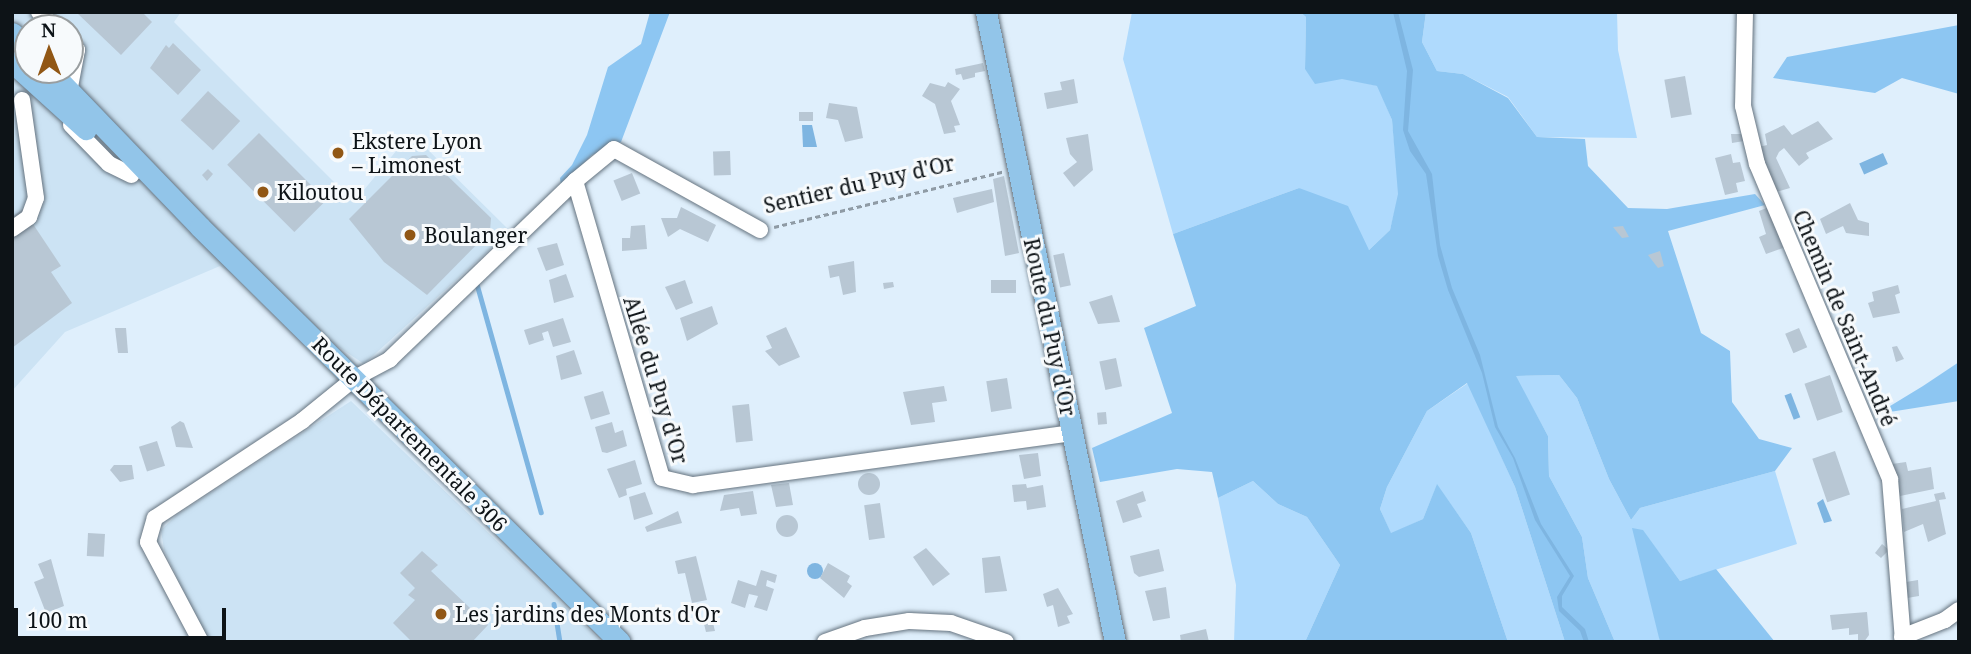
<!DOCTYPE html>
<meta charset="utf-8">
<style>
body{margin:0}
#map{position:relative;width:1971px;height:654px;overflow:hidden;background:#dfeffc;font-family:"Noto Serif",serif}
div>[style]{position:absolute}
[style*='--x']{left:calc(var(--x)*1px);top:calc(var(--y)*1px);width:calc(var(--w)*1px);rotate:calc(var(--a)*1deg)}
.built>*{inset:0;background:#cce3f4}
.green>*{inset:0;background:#afdafd}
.forest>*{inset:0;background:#8dc6f2}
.water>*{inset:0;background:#7eb5e1;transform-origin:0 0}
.round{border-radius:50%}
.stream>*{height:4.5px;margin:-2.25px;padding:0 2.25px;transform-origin:2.25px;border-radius:2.25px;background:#7eb5e1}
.building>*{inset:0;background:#b8c7d4;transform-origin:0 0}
.path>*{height:2.5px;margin-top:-1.25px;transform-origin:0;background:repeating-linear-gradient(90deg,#8f9ba5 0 5px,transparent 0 8.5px)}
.roads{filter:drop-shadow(0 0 2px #65737f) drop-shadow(0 0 2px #65737f)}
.minor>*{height:16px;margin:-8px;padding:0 8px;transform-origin:8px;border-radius:8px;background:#fff}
.major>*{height:21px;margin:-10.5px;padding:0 10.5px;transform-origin:10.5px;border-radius:10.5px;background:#92c5e9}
.dots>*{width:19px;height:19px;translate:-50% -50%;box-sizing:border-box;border:4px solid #f7fafc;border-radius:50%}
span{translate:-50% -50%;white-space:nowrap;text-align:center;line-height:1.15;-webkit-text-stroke:6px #f7fafc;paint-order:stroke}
.poi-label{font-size:21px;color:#0d1317}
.left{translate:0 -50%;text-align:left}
.street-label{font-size:21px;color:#0d1317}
.frame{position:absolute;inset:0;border:14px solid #0d1317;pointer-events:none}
.north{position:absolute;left:14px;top:14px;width:70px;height:70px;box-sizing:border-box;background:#f7fafc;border:2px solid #999ea0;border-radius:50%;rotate:359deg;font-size:19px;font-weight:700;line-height:28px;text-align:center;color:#0d1317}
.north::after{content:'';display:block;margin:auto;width:24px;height:32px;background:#915715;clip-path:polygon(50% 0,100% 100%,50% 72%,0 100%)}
.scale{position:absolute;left:14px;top:608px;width:212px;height:32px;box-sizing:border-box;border:4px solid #0d1317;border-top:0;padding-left:9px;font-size:21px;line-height:24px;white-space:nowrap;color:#0d1317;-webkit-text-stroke:5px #f7fafc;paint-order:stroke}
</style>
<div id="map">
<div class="built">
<div style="clip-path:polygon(evenodd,12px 12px,181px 12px,174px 22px,354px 202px,411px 133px,510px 231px,364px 364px,220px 266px,65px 332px,12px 391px,12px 12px,28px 28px,70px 28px,70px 70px,28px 70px,28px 28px)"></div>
<div style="clip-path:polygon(351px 401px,602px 642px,208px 642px,164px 550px,161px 530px,177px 515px)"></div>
</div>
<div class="green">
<div style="clip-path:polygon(1132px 12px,1300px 12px,1306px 17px,1305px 69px,1378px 86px,1392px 120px,1399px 194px,1390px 230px,1369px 250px,1299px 188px,1173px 234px,1123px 59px)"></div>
<div style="clip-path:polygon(1426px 12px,1617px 12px,1618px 50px,1637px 138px,1537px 137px,1508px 97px,1463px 74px,1437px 71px,1422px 42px)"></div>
<div style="clip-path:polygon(1559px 375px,1577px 398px,1609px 479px,1631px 520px,1640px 508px,1775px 471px,1797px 544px,1680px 581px,1643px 531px,1660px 642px,1615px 642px,1588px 578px,1582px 537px,1549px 476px,1548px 436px,1515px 376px)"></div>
<div style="clip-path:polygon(1468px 383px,1515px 487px,1565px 642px,1508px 642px,1471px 533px,1437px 485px,1423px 519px,1391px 534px,1380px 509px,1387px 487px,1427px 411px)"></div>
<div style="clip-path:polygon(1253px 481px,1278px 504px,1307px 517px,1340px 565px,1305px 642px,1234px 642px,1236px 585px,1218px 498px)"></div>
</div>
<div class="forest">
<div style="clip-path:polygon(650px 12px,670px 12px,621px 142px,592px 155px,561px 186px,560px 178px,572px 165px,587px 135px,608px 67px,641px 44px)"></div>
<div style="clip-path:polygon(1300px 12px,1426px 12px,1422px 42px,1437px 71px,1463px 74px,1508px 98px,1537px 137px,1585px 139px,1588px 166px,1628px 208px,1667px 209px,1755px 194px,1765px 205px,1668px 231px,1701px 333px,1730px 351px,1732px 402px,1759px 439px,1792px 448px,1775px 471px,1640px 508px,1631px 520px,1609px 479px,1577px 398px,1559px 375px,1516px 376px,1548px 436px,1549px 476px,1582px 537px,1588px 578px,1615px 642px,1565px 642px,1515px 487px,1467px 383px,1427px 411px,1387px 487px,1380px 509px,1391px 533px,1423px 519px,1437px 484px,1471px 533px,1508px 642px,1305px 642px,1340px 565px,1307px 517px,1278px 504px,1253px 481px,1218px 498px,1212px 472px,1177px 469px,1100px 482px,1092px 448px,1172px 413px,1144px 328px,1196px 306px,1173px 234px,1299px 188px,1348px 206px,1369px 250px,1390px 230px,1398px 194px,1392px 120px,1377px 86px,1342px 79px,1315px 84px,1305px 69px,1306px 17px)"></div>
<div style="clip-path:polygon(1959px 25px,1959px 94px,1902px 78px,1875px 93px,1773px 78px,1787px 57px)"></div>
<div style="clip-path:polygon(1959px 362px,1959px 401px,1877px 414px,1923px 386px)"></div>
<div style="clip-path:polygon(1632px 528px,1643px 530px,1680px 581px,1716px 569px,1775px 642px,1660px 642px)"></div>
</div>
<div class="water">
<div style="clip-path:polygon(1393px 12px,1398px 12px,1413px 70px,1408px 131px,1432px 174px,1440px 245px,1452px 288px,1480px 355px,1498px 427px,1515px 458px,1541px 524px,1574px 576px,1562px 596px,1562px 607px,1585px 629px,1589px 642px,1584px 642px,1580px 631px,1559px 611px,1557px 597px,1570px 576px,1535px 520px,1513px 458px,1495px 427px,1482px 373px,1448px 290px,1438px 256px,1426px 174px,1410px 151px,1403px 130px,1407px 71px)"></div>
<div style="clip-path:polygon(802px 125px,812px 125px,817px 147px,803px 147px)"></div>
<div style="left:1883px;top:153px;width:12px;height:26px;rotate:66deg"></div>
<div style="left:1791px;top:393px;width:26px;height:7px;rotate:69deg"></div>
<div style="clip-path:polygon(1823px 499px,1832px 521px,1824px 523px,1817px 503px)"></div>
<div class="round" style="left:807px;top:563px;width:16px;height:16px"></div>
</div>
<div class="stream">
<div style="--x:477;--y:284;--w:237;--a:74.3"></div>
<div style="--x:554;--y:604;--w:38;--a:81"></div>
</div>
<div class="building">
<div style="clip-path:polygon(76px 12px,142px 12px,152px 22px,121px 55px)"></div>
<div style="clip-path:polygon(173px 43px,201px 70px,178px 95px,150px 68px,166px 45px,169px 48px)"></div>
<div style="clip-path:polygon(983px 63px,985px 71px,975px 73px,975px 77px,963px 80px,961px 74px,956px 75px,955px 69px)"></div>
<div style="left:1685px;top:76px;width:39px;height:21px;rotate:80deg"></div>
<div style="clip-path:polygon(1074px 79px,1078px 103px,1047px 109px,1044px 93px,1062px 90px,1060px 82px)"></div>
<div style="clip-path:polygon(948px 82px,960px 89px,951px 101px,960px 125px,954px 126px,956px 132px,944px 134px,935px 104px,922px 96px,930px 83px,945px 87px)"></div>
<div style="left:208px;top:91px;width:44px;height:40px;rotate:43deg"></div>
<div style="clip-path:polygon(829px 103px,857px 107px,863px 138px,845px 142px,838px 120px,826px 118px)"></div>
<div style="left:799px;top:112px;width:14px;height:9px"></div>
<div style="clip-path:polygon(1818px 121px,1833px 139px,1806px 153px,1809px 158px,1799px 166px,1784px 148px,1779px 152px,1776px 158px,1790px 188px,1776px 192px,1759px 147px,1767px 145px,1765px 134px,1784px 125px,1792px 135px)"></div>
<div style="left:259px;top:133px;width:95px;height:45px;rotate:45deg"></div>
<div style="clip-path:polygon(1088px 134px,1093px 170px,1074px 187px,1063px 173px,1077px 162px,1070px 154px,1066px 138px)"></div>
<div style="clip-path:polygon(1731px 134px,1742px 134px,1744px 141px,1732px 143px)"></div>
<div style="left:730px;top:151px;width:24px;height:17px;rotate:88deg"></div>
<div style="clip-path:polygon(1731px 154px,1733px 163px,1740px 162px,1745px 181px,1736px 183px,1738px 192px,1725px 195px,1715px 158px)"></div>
<div style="clip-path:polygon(426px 155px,491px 218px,490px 231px,427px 295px,384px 262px,349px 219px,412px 156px)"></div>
<div style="clip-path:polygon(208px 169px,213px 174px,207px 181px,202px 175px)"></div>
<div style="left:632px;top:173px;width:22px;height:20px;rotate:68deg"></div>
<div style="clip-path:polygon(1004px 176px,1019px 253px,1005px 256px,993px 179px)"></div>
<div style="clip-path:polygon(992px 189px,994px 202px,957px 213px,953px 198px)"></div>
<div style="clip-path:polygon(1850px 203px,1858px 220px,1869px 223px,1869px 236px,1846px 233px,1843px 226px,1826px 234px,1820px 219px)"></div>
<div style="clip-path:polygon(681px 207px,716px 225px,708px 242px,680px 229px,668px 237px,661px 218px,677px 218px)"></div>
<div style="clip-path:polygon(1769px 207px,1786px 247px,1766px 254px,1759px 237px,1766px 234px,1759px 211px)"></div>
<div style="clip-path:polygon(23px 209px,61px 266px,51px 272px,72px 303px,12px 348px,12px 217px)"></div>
<div style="clip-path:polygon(645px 225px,647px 249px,622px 251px,622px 238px,630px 238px,631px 226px)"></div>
<div style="clip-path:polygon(1623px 226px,1629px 237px,1622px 238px,1613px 227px)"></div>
<div style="clip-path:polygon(557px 243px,564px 265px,546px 271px,537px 248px)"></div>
<div style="clip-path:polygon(1660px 251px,1664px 266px,1658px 268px,1648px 255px)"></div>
<div style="left:1064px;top:253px;width:33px;height:11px;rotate:78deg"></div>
<div style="clip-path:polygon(854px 261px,856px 292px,843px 295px,839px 276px,830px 278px,828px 266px)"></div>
<div style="clip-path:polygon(566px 274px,574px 297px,554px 303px,549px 280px)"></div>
<div style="clip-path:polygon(685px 280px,693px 303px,676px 310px,665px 287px)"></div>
<div style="left:1016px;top:280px;width:13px;height:25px;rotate:90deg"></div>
<div style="clip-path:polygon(893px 282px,894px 287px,884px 289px,883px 283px)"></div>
<div style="clip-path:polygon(1898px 285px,1900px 293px,1895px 295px,1900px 313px,1873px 318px,1868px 303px,1874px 301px,1872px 292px)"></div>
<div style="clip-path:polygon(1112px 295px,1120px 322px,1098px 324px,1089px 302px)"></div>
<div style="clip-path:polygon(712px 306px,718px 324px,687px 341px,680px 318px)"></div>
<div style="clip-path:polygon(563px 318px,571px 342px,553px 347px,548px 331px,542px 333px,544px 340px,529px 345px,524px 330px)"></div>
<div style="clip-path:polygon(786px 327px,800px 357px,779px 366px,765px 351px,772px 348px,766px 336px)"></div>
<div style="clip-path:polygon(115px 328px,126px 328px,128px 353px,118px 353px)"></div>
<div style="left:1799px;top:328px;width:21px;height:15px;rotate:67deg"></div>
<div style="clip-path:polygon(1897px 346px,1904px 359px,1896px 362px,1892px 347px)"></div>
<div style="clip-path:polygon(574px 350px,582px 374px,561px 380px,556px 356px)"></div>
<div style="left:1116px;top:358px;width:29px;height:17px;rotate:78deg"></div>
<div style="left:1830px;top:375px;width:39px;height:27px;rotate:71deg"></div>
<div style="left:1007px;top:378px;width:31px;height:21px;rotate:81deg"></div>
<div style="clip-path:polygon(944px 386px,947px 401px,932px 403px,935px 422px,911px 425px,903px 392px)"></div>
<div style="left:603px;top:391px;width:24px;height:20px;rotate:73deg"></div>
<div style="left:749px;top:404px;width:37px;height:17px;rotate:84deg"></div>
<div style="left:1106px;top:412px;width:12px;height:9px;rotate:85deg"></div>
<div style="clip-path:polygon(180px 421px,184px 423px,193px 448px,176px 447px,171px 427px)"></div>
<div style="clip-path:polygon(612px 422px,615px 433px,623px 430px,627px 446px,607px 453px,602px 452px,595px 427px)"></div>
<div style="left:157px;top:441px;width:26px;height:19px;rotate:72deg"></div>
<div style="left:1835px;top:451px;width:46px;height:24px;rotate:71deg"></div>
<div style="clip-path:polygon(1038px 453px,1041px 476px,1024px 479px,1019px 455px)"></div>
<div style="clip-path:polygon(635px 460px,642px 484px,626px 489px,627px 495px,619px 498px,607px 469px)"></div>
<div style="clip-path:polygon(1906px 462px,1908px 471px,1931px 467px,1934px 489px,1900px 496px,1892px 464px)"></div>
<div style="clip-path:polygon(114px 465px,132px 465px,134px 479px,120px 482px,110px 470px)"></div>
<div class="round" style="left:858px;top:473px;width:22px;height:22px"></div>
<div style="clip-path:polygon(789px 483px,793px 505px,776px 507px,771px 485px)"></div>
<div style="clip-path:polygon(1026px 484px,1027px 488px,1043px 485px,1046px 507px,1027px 510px,1026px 501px,1014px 502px,1012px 485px)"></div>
<div style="clip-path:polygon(753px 491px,757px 514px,741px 516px,739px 508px,720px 511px,724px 495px)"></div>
<div style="clip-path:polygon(1143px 491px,1146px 501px,1137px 504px,1142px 517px,1123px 523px,1116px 501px)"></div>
<div style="clip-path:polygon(645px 492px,653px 514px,634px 520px,629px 497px)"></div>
<div style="clip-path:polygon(1944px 492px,1946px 499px,1939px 500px,1946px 534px,1928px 542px,1923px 524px,1904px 532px,1902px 509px,1936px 501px,1934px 494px)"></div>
<div style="left:880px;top:503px;width:35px;height:16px;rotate:82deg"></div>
<div style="clip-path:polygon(678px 511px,682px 523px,647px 532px,645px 527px)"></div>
<div class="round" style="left:776px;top:515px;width:22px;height:22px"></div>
<div style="left:88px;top:533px;width:17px;height:23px;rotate:3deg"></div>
<div style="clip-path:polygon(1882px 544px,1889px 550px,1881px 558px,1875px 553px)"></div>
<div style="clip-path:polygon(926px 548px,950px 574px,933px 586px,913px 557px)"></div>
<div style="clip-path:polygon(1159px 549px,1164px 571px,1139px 577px,1134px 573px,1130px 556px)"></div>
<div style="clip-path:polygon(422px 551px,438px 565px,431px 571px,488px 625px,472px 642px,412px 642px,393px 623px,415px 600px,408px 595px,415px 588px,400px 573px)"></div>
<div style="clip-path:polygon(696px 556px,707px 600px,692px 603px,685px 573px,678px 574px,675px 561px)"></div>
<div style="clip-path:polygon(1000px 556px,1007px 591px,985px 593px,982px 558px)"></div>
<div style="clip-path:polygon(51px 559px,64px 606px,46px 613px,34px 582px,44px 578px,38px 564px)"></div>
<div style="clip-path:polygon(828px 563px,850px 576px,847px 582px,852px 586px,844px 598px,820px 578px)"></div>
<div style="clip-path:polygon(761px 570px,777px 575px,775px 583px,767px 580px,766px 586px,774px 589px,767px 611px,754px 607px,758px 596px,749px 594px,745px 608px,731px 603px,738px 580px,756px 586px)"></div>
<div style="clip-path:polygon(1918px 580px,1919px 596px,1907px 598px,1906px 582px)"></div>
<div style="clip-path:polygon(1166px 587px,1170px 618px,1153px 621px,1145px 591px)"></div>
<div style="clip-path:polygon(1058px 588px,1073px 614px,1067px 616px,1070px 623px,1058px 627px,1053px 605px,1047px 607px,1043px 594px)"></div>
<div style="clip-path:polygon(1867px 612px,1869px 635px,1864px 642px,1858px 642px,1858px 634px,1849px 635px,1849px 628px,1832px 630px,1830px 615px)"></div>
<div style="clip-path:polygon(713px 623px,715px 631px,706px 632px,704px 624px)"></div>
<div style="clip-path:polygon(1206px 629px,1209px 642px,1181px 642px,1180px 635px)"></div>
</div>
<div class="path">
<div style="--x:774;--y:227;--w:235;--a:-13.6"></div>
</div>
<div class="roads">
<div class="minor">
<div style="--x:39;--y:12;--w:23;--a:45"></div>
<div style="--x:1745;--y:12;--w:94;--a:91.2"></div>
<div style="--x:1743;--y:106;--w:60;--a:76.4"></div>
<div style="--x:1757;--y:164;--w:342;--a:67.1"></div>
<div style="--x:1890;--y:479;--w:164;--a:85.4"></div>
<div style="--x:69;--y:92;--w:43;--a:-79.2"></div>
<div style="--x:77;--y:50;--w:10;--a:-135"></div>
<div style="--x:71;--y:125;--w:54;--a:45.7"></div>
<div style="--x:109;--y:164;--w:25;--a:26"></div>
<div style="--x:575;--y:181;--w:50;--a:-39.4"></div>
<div style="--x:614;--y:149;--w:167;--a:29"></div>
<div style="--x:12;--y:229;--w:21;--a:-35"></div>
<div style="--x:29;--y:217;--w:20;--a:-70"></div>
<div style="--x:36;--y:198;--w:99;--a:-98.1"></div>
<div style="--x:1902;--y:637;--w:46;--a:-21.6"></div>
<div style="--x:1945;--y:620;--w:17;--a:-36"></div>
<div style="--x:201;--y:642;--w:113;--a:-117.9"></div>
<div style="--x:148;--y:542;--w:25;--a:-74"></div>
<div style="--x:155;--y:518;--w:176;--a:-33.4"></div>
<div style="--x:302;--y:421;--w:68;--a:-39.1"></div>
<div style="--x:355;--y:378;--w:40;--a:-28"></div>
<div style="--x:390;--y:359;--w:257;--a:-43.9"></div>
<div style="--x:575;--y:181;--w:309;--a:73.7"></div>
<div style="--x:662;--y:478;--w:32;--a:13"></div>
<div style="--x:693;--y:485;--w:384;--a:-7.8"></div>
<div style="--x:825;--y:642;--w:42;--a:-19.3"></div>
<div style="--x:865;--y:628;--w:45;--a:-9"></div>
<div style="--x:909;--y:621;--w:42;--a:2.7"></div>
<div style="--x:951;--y:623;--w:58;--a:19.1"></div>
</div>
<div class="major">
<div style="--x:986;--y:12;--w:643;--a:78.43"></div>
<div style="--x:12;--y:33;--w:21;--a:41"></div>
<div style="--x:12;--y:62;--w:100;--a:42.2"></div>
<div style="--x:49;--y:70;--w:218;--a:46.1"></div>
<div style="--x:200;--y:227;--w:590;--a:44.66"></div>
</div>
</div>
<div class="dots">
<div style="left:338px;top:153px;background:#915715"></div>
<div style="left:263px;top:192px;background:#915715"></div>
<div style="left:410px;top:235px;background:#915715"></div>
<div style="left:441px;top:614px;background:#915715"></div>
</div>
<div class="poi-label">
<span class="left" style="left:352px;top:153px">Ekstere Lyon<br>– Limonest</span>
<span class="left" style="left:277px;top:192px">Kiloutou</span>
<span class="left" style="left:424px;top:235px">Boulanger</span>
<span class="left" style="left:455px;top:614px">Les jardins des Monts d'Or</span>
</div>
<div class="street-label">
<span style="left:859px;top:184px;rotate:-13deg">Sentier du Puy d'Or</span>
<span style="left:1845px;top:318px;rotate:67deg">Chemin de Saint-André</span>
<span style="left:1050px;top:327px;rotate:78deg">Route du Puy d'Or</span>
<span style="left:656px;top:380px;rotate:73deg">Allée du Puy d'Or</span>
<span style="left:410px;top:434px;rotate:45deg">Route Départementale 306</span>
</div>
<div class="frame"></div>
<div class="north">N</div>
<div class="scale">100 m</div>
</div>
